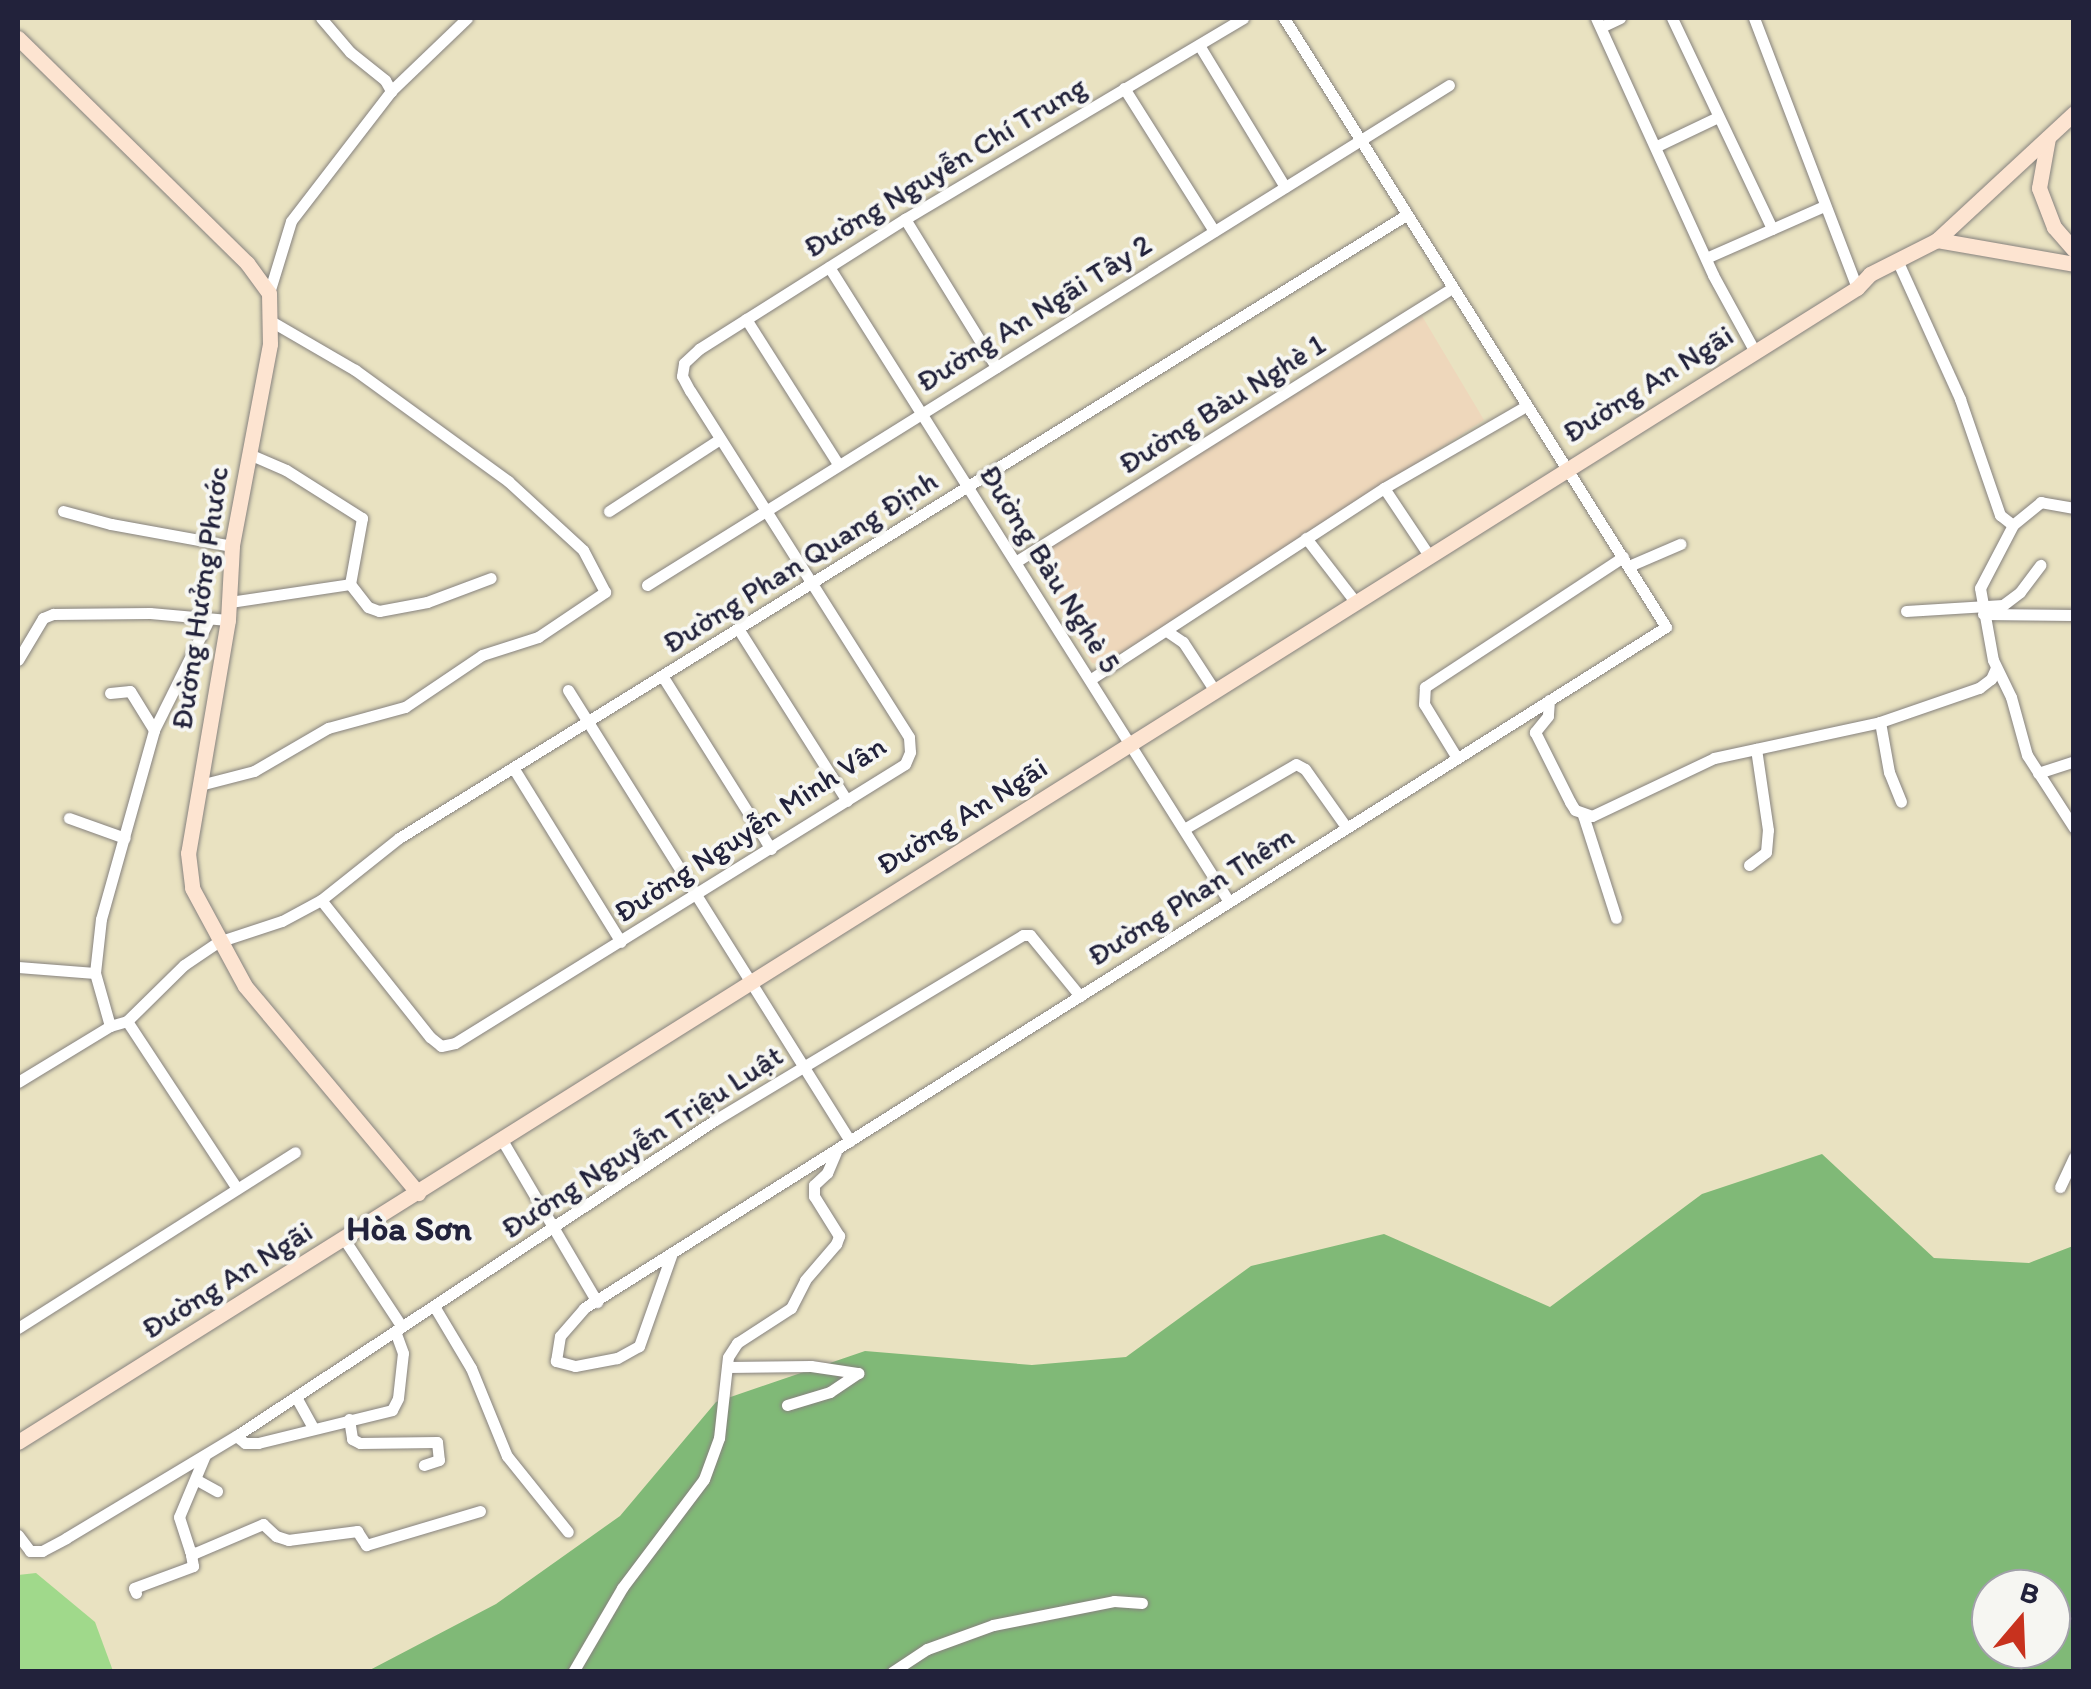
<!DOCTYPE html>
<meta charset="utf-8">
<style>
body{margin:0}
#map{position:relative;width:2091px;height:1689px;overflow:hidden;background:#e9e2c1;font-family:Itim,sans-serif}
div>[style]{position:absolute}
[style*='--x']{left:calc(var(--x)*1px);top:calc(var(--y)*1px);width:calc(var(--w)*1px);rotate:calc(var(--a)*1deg)}
.built>*{inset:0;background:#eed7bb}
.green>*{inset:0;background:#a0d98b}
.forest>*{inset:0;background:#80b977}
.roads{filter:drop-shadow(0 0 2px #86827e) drop-shadow(0 0 2px #86827e)}
.street>*{height:11px;margin:-5.5px;padding:0 5.5px;transform-origin:5.5px;border-radius:5.5px;background:#fff}
.secondary>*{height:15px;margin:-7.5px;padding:0 7.5px;transform-origin:7.5px;border-radius:7.5px;background:#fde4d1}
span{translate:-50% -50%;white-space:nowrap;text-align:center;line-height:1.15;-webkit-text-stroke:8px #f6f6f2;paint-order:stroke}
.street-label{font-size:30px;color:#22223b}
.quarter-label{font-size:35px;color:#22223b;font-weight:700}
.frame{position:absolute;inset:0;border:20px solid #22223b;pointer-events:none}
.north{position:absolute;left:1971px;top:1569px;width:100px;height:100px;box-sizing:border-box;background:#f6f6f2;border:2px solid #a1a1a9;border-radius:50%;rotate:19deg;font-size:28px;font-weight:700;line-height:40px;text-align:center;color:#22223b}
.north::after{content:'';display:block;margin:auto;width:35px;height:45px;background:#c8321e;clip-path:polygon(50% 0,100% 100%,50% 72%,0 100%)}
</style>
<div id="map">
<div class="built">
<div style="clip-path:polygon(1422px 316px,1484px 420px,1102px 665px,1092px 663px,1033px 565px,1037px 553px)"></div>
</div>
<div class="green">
<div style="clip-path:polygon(36px 1573px,95px 1622px,113px 1671px,18px 1671px,18px 1575px)"></div>
</div>
<div class="forest">
<div style="clip-path:polygon(evenodd,1822px 1154px,1934px 1258px,2029px 1263px,2073px 1246px,2073px 1671px,366px 1672px,496px 1604px,620px 1516px,716px 1402px,865px 1351px,1032px 1365px,1126px 1357px,1251px 1266px,1384px 1234px,1550px 1307px,1702px 1194px,1822px 1154px,1991px 1589px,2051px 1589px,2051px 1649px,1991px 1649px,1991px 1589px)"></div>
</div>
<div class="roads">
<div class="street">
<div style="--x:321;--y:18;--w:45;--a:49.5"></div>
<div style="--x:350;--y:52;--w:45;--a:38.7"></div>
<div style="--x:385;--y:80;--w:13;--a:61"></div>
<div style="--x:1596;--y:18;--w:282;--a:65.5"></div>
<div style="--x:1713;--y:275;--w:85;--a:61.3"></div>
<div style="--x:1672;--y:18;--w:233;--a:64.6"></div>
<div style="--x:1772;--y:229;--w:72;--a:156.3"></div>
<div style="--x:1754;--y:18;--w:289;--a:69.1"></div>
<div style="--x:1601;--y:27;--w:21;--a:-25"></div>
<div style="--x:1199;--y:45;--w:166;--a:58.8"></div>
<div style="--x:1124;--y:88;--w:169;--a:57.8"></div>
<div style="--x:1657;--y:146;--w:68;--a:-25.4"></div>
<div style="--x:905;--y:219;--w:174;--a:58.4"></div>
<div style="--x:1772;--y:229;--w:57;--a:-23.9"></div>
<div style="--x:1897;--y:260;--w:153;--a:65.6"></div>
<div style="--x:1960;--y:399;--w:123;--a:71"></div>
<div style="--x:2000;--y:515;--w:16;--a:38"></div>
<div style="--x:829;--y:267;--w:748;--a:57.78"></div>
<div style="--x:269;--y:293;--w:75;--a:-73"></div>
<div style="--x:291;--y:221;--w:164;--a:-52.4"></div>
<div style="--x:391;--y:91;--w:105;--a:-43.8"></div>
<div style="--x:746;--y:319;--w:172;--a:57.6"></div>
<div style="--x:249;--y:454;--w:40;--a:23.4"></div>
<div style="--x:286;--y:470;--w:90;--a:32.3"></div>
<div style="--x:362;--y:518;--w:67;--a:100.3"></div>
<div style="--x:1384;--y:488;--w:164;--a:-30"></div>
<div style="--x:2074;--y:508;--w:34;--a:-170"></div>
<div style="--x:2041;--y:502;--w:36;--a:141"></div>
<div style="--x:2013;--y:525;--w:71;--a:117.6"></div>
<div style="--x:1980;--y:588;--w:73;--a:79.8"></div>
<div style="--x:1993;--y:660;--w:41;--a:64.1"></div>
<div style="--x:2011;--y:697;--w:60;--a:74.6"></div>
<div style="--x:2027;--y:755;--w:87;--a:57.2"></div>
<div style="--x:63;--y:511;--w:50;--a:15.2"></div>
<div style="--x:111;--y:524;--w:123;--a:10.3"></div>
<div style="--x:609;--y:511;--w:132;--a:-33"></div>
<div style="--x:1306;--y:538;--w:78;--a:52.3"></div>
<div style="--x:1017;--y:561;--w:514;--a:-32.11"></div>
<div style="--x:1629;--y:566;--w:56;--a:-23.3"></div>
<div style="--x:647;--y:585;--w:945;--a:-31.94"></div>
<div style="--x:230;--y:602;--w:121;--a:-8.5"></div>
<div style="--x:350;--y:584;--w:29;--a:52"></div>
<div style="--x:368;--y:607;--w:12;--a:20"></div>
<div style="--x:379;--y:611;--w:49;--a:-10.6"></div>
<div style="--x:427;--y:602;--w:68;--a:-20.6"></div>
<div style="--x:1906;--y:611;--w:97;--a:-3.5"></div>
<div style="--x:2003;--y:605;--w:21;--a:-37"></div>
<div style="--x:2020;--y:592;--w:34;--a:-53"></div>
<div style="--x:1983;--y:614;--w:91;--a:0.6"></div>
<div style="--x:739;--y:630;--w:202;--a:57.7"></div>
<div style="--x:1168;--y:632;--w:18;--a:34"></div>
<div style="--x:1183;--y:642;--w:55;--a:56.9"></div>
<div style="--x:18;--y:660;--w:49;--a:-59.2"></div>
<div style="--x:43;--y:618;--w:11;--a:-22"></div>
<div style="--x:53;--y:614;--w:97;--a:-0.6"></div>
<div style="--x:150;--y:613;--w:78;--a:5.1"></div>
<div style="--x:663;--y:677;--w:203;--a:57.9"></div>
<div style="--x:1091;--y:679;--w:350;--a:-33.1"></div>
<div style="--x:1384;--y:488;--w:79;--a:56.3"></div>
<div style="--x:568;--y:690;--w:532;--a:57.98"></div>
<div style="--x:110;--y:693;--w:20;--a:-6"></div>
<div style="--x:130;--y:691;--w:46;--a:58.4"></div>
<div style="--x:1549;--y:700;--w:16;--a:94"></div>
<div style="--x:1548;--y:716;--w:21;--a:129"></div>
<div style="--x:1535;--y:732;--w:78;--a:63.4"></div>
<div style="--x:1570;--y:802;--w:9;--a:58"></div>
<div style="--x:1575;--y:810;--w:18;--a:19"></div>
<div style="--x:1592;--y:816;--w:135;--a:-25.4"></div>
<div style="--x:1714;--y:758;--w:170;--a:-12.2"></div>
<div style="--x:1880;--y:722;--w:105;--a:-19"></div>
<div style="--x:1979;--y:688;--w:15;--a:-37"></div>
<div style="--x:1991;--y:679;--w:12;--a:-66"></div>
<div style="--x:1880;--y:722;--w:51;--a:79.8"></div>
<div style="--x:1889;--y:772;--w:32;--a:68"></div>
<div style="--x:1457;--y:758;--w:63;--a:-121.4"></div>
<div style="--x:1424;--y:704;--w:17;--a:-87"></div>
<div style="--x:1425;--y:687;--w:237;--a:-33.3"></div>
<div style="--x:514;--y:769;--w:203;--a:58.3"></div>
<div style="--x:2038;--y:773;--w:38;--a:-18"></div>
<div style="--x:200;--y:785;--w:56;--a:-14.5"></div>
<div style="--x:254;--y:771;--w:86;--a:-30.2"></div>
<div style="--x:328;--y:728;--w:80;--a:-15.3"></div>
<div style="--x:405;--y:707;--w:93;--a:-34"></div>
<div style="--x:482;--y:655;--w:59;--a:-17.8"></div>
<div style="--x:538;--y:637;--w:81;--a:-33.9"></div>
<div style="--x:605;--y:592;--w:47;--a:-117.6"></div>
<div style="--x:583;--y:550;--w:102;--a:-137.4"></div>
<div style="--x:508;--y:481;--w:189;--a:-144"></div>
<div style="--x:355;--y:370;--w:99;--a:-149.8"></div>
<div style="--x:1583;--y:815;--w:108;--a:72.2"></div>
<div style="--x:69;--y:818;--w:59;--a:19.7"></div>
<div style="--x:1184;--y:829;--w:129;--a:-30.1"></div>
<div style="--x:1296;--y:764;--w:10;--a:29"></div>
<div style="--x:1305;--y:769;--w:71;--a:54.7"></div>
<div style="--x:1749;--y:865;--w:21;--a:-37"></div>
<div style="--x:1766;--y:852;--w:22;--a:-85"></div>
<div style="--x:1768;--y:830;--w:82;--a:-98.4"></div>
<div style="--x:321;--y:900;--w:175;--a:51.5"></div>
<div style="--x:430;--y:1037;--w:14;--a:39"></div>
<div style="--x:441;--y:1046;--w:14;--a:-12"></div>
<div style="--x:455;--y:1043;--w:529;--a:-31.8"></div>
<div style="--x:905;--y:764;--w:13;--a:-67"></div>
<div style="--x:910;--y:752;--w:15;--a:-94"></div>
<div style="--x:909;--y:737;--w:409;--a:-122.3"></div>
<div style="--x:690;--y:391;--w:17;--a:-118"></div>
<div style="--x:682;--y:376;--w:13;--a:-81"></div>
<div style="--x:684;--y:363;--w:21;--a:-43"></div>
<div style="--x:699;--y:349;--w:244;--a:-32.3"></div>
<div style="--x:905;--y:219;--w:393;--a:-30.7"></div>
<div style="--x:18;--y:967;--w:77;--a:4.5"></div>
<div style="--x:127;--y:1021;--w:199;--a:56.7"></div>
<div style="--x:110;--y:1026;--w:55;--a:-105.8"></div>
<div style="--x:95;--y:973;--w:54;--a:-83.7"></div>
<div style="--x:101;--y:919;--w:196;--a:-74.3"></div>
<div style="--x:154;--y:730;--w:124;--a:-63.6"></div>
<div style="--x:18;--y:1082;--w:108;--a:-31.3"></div>
<div style="--x:110;--y:1026;--w:18;--a:-16"></div>
<div style="--x:127;--y:1021;--w:80;--a:-44.5"></div>
<div style="--x:184;--y:965;--w:41;--a:-34.1"></div>
<div style="--x:218;--y:942;--w:67;--a:-18.2"></div>
<div style="--x:282;--y:921;--w:44;--a:-28.3"></div>
<div style="--x:321;--y:900;--w:100;--a:-38.5"></div>
<div style="--x:399;--y:838;--w:1184;--a:-31.74"></div>
<div style="--x:502;--y:1140;--w:188;--a:59.6"></div>
<div style="--x:2060;--y:1187;--w:33;--a:-65"></div>
<div style="--x:344;--y:1239;--w:105;--a:56.6"></div>
<div style="--x:672;--y:1253;--w:99;--a:109.5"></div>
<div style="--x:639;--y:1346;--w:25;--a:151"></div>
<div style="--x:617;--y:1358;--w:43;--a:169.2"></div>
<div style="--x:575;--y:1366;--w:20;--a:-165"></div>
<div style="--x:556;--y:1361;--w:25;--a:-81"></div>
<div style="--x:560;--y:1336;--w:37;--a:-49"></div>
<div style="--x:584;--y:1308;--w:1278;--a:-32.19"></div>
<div style="--x:1666;--y:627;--w:719;--a:-122.1"></div>
<div style="--x:434;--y:1306;--w:72;--a:59.2"></div>
<div style="--x:471;--y:1368;--w:95;--a:67.8"></div>
<div style="--x:507;--y:1456;--w:97;--a:51.2"></div>
<div style="--x:18;--y:1328;--w:328;--a:-32.4"></div>
<div style="--x:727;--y:1367;--w:84;--a:-0.7"></div>
<div style="--x:811;--y:1366;--w:48;--a:8.5"></div>
<div style="--x:858;--y:1373;--w:34;--a:146"></div>
<div style="--x:830;--y:1392;--w:45;--a:163.2"></div>
<div style="--x:296;--y:1397;--w:35;--a:61"></div>
<div style="--x:349;--y:1419;--w:20;--a:81"></div>
<div style="--x:352;--y:1439;--w:9;--a:27"></div>
<div style="--x:360;--y:1443;--w:77;--a:-0.7"></div>
<div style="--x:437;--y:1442;--w:18;--a:84"></div>
<div style="--x:439;--y:1460;--w:16;--a:162"></div>
<div style="--x:236;--y:1436;--w:11;--a:38"></div>
<div style="--x:245;--y:1443;--w:13;--a:0"></div>
<div style="--x:258;--y:1443;--w:138;--a:-13.8"></div>
<div style="--x:392;--y:1410;--w:13;--a:-63"></div>
<div style="--x:398;--y:1398;--w:45;--a:-83.7"></div>
<div style="--x:403;--y:1353;--w:23;--a:-110"></div>
<div style="--x:205;--y:1455;--w:67;--a:112.8"></div>
<div style="--x:179;--y:1517;--w:36;--a:72"></div>
<div style="--x:190;--y:1551;--w:5;--a:22"></div>
<div style="--x:195;--y:1553;--w:74;--a:-23.1"></div>
<div style="--x:263;--y:1524;--w:18;--a:43"></div>
<div style="--x:276;--y:1536;--w:13;--a:18"></div>
<div style="--x:288;--y:1540;--w:70;--a:-7.4"></div>
<div style="--x:357;--y:1531;--w:17;--a:57"></div>
<div style="--x:366;--y:1545;--w:119;--a:-16.6"></div>
<div style="--x:197;--y:1480;--w:23;--a:29"></div>
<div style="--x:18;--y:1535;--w:20;--a:53"></div>
<div style="--x:30;--y:1551;--w:12;--a:0"></div>
<div style="--x:42;--y:1551;--w:27;--a:-28"></div>
<div style="--x:66;--y:1538;--w:202;--a:-31"></div>
<div style="--x:239;--y:1434;--w:570;--a:-33.41"></div>
<div style="--x:715;--y:1120;--w:359;--a:-31"></div>
<div style="--x:1023;--y:935;--w:7;--a:0"></div>
<div style="--x:1030;--y:935;--w:79;--a:50.7"></div>
<div style="--x:136;--y:1593;--w:5;--a:-112"></div>
<div style="--x:134;--y:1588;--w:63;--a:-20.4"></div>
<div style="--x:193;--y:1566;--w:11;--a:-100"></div>
<div style="--x:191;--y:1555;--w:4;--a:-27"></div>
<div style="--x:573;--y:1672;--w:97;--a:-59.7"></div>
<div style="--x:622;--y:1588;--w:136;--a:-53"></div>
<div style="--x:704;--y:1479;--w:44;--a:-69.9"></div>
<div style="--x:719;--y:1438;--w:81;--a:-83.7"></div>
<div style="--x:728;--y:1357;--w:17;--a:-57"></div>
<div style="--x:737;--y:1343;--w:64;--a:-32.9"></div>
<div style="--x:791;--y:1308;--w:31;--a:-63"></div>
<div style="--x:805;--y:1280;--w:48;--a:-49.3"></div>
<div style="--x:836;--y:1244;--w:9;--a:-69"></div>
<div style="--x:839;--y:1236;--w:47;--a:-122"></div>
<div style="--x:814;--y:1196;--w:11;--a:-90"></div>
<div style="--x:814;--y:1185;--w:18;--a:-43"></div>
<div style="--x:827;--y:1173;--w:23;--a:-67"></div>
<div style="--x:892;--y:1672;--w:42;--a:-33.3"></div>
<div style="--x:927;--y:1649;--w:70;--a:-20"></div>
<div style="--x:993;--y:1625;--w:123;--a:-11.2"></div>
<div style="--x:1114;--y:1601;--w:28;--a:4"></div>
</div>
<div class="secondary">
<div style="--x:18;--y:38;--w:321;--a:44.5"></div>
<div style="--x:247;--y:263;--w:37;--a:54"></div>
<div style="--x:269;--y:293;--w:51;--a:88.9"></div>
<div style="--x:270;--y:344;--w:206;--a:100.7"></div>
<div style="--x:232;--y:546;--w:74;--a:93.1"></div>
<div style="--x:228;--y:620;--w:236;--a:99.7"></div>
<div style="--x:188;--y:853;--w:35;--a:83"></div>
<div style="--x:192;--y:888;--w:111;--a:61.6"></div>
<div style="--x:245;--y:986;--w:270;--a:50.1"></div>
<div style="--x:2048;--y:138;--w:51;--a:100.2"></div>
<div style="--x:2039;--y:188;--w:42;--a:69"></div>
<div style="--x:2054;--y:227;--w:30;--a:49"></div>
<div style="--x:1937;--y:240;--w:139;--a:9.9"></div>
<div style="--x:18;--y:1442;--w:2171;--a:-32.11"></div>
<div style="--x:1857;--y:288;--w:19;--a:-47"></div>
<div style="--x:1870;--y:274;--w:75;--a:-26.9"></div>
<div style="--x:1937;--y:240;--w:187;--a:-42.8"></div>
</div>
</div>
<div class="street-label">
<span style="left:945px;top:167px;rotate:-31deg">Đường Nguyễn Chí Trung</span>
<span style="left:1034px;top:313px;rotate:-32deg">Đường An Ngãi Tây 2</span>
<span style="left:1648px;top:384px;rotate:-32deg">Đường An Ngãi</span>
<span style="left:1222px;top:404px;rotate:-32deg">Đường Bàu Nghè 1</span>
<span style="left:800px;top:562px;rotate:-32deg">Đường Phan Quang Định</span>
<span style="left:1050px;top:569px;rotate:58deg">Đường Bàu Nghè 5</span>
<span style="left:200px;top:598px;rotate:-82deg">Đường Hưởng Phước</span>
<span style="left:962px;top:816px;rotate:-32deg">Đường An Ngãi</span>
<span style="left:750px;top:829px;rotate:-33deg">Đường Nguyễn Minh Vân</span>
<span style="left:1191px;top:896px;rotate:-32deg">Đường Phan Thêm</span>
<span style="left:642px;top:1142px;rotate:-33deg">Đường Nguyễn Triệu Luật</span>
<span style="left:227px;top:1280px;rotate:-32deg">Đường An Ngãi</span>
</div>
<div class="quarter-label">
<span style="left:409px;top:1228px">Hòa Sơn</span>
</div>
<div class="frame"></div>
<div class="north">B</div>
</div>
